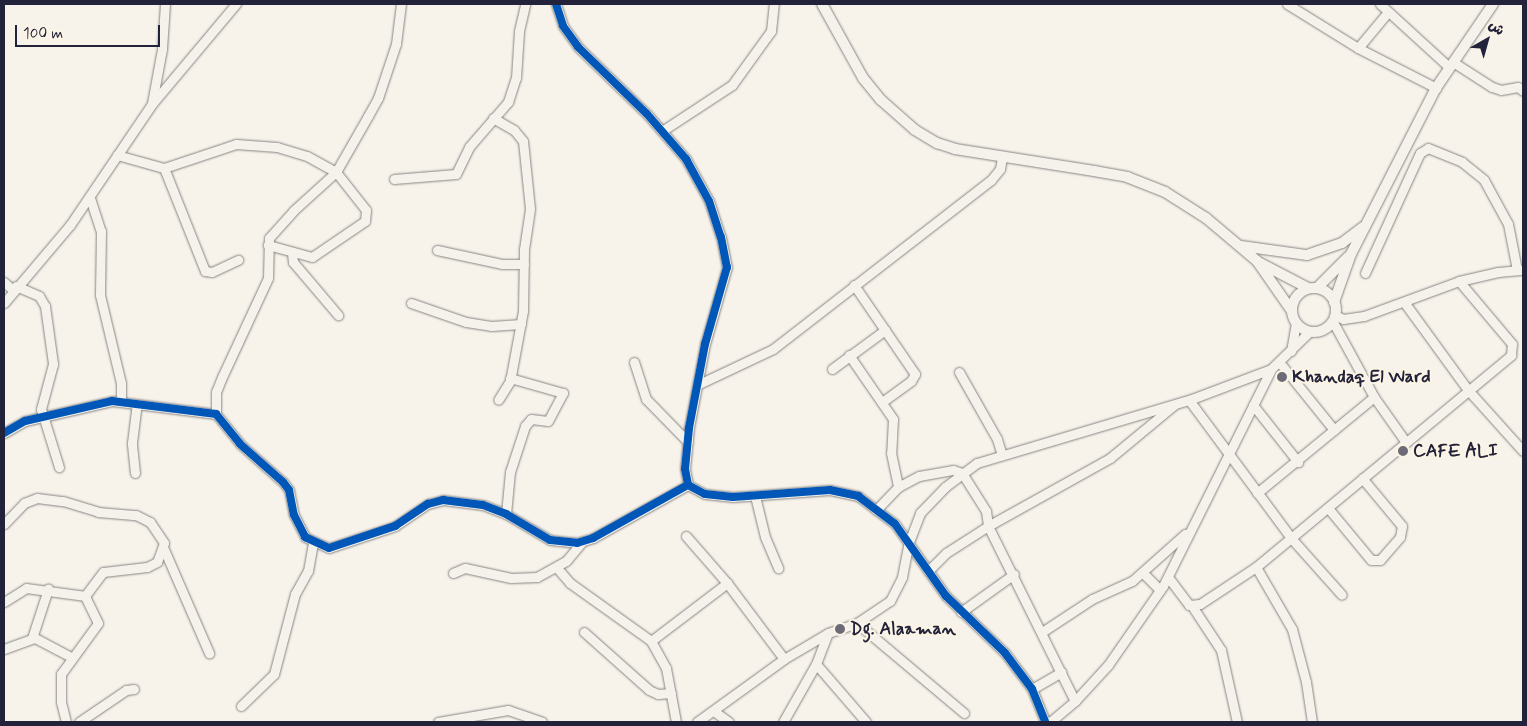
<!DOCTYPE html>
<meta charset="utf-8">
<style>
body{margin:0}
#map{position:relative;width:1527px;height:726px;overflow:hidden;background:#f7f3ea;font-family:Mynerve,"Playpen Sans Arabic",sans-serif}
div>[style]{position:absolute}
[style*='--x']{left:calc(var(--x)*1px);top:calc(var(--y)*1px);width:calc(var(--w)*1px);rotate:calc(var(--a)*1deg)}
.roads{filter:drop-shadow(0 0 1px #868485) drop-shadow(0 0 1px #868485)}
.minor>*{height:9px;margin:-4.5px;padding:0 4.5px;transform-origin:4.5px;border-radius:4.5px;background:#f5f2ec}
.tertiary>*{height:10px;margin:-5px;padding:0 5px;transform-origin:5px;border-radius:5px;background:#f5f2ec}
.tertiary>.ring{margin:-5px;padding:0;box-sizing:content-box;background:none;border:10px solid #f5f2ec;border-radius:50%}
.cycleway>*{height:8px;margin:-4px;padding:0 4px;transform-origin:4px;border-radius:4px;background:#0057b8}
.dots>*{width:14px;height:14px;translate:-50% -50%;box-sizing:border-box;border:2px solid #fcf5e5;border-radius:50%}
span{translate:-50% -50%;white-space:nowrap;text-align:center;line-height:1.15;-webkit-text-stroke:4px #fcf5e5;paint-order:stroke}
.poi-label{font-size:18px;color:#22223b;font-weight:700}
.left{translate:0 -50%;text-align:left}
.frame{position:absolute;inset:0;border:5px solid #22223b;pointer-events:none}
.north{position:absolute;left:1462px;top:15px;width:50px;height:50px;-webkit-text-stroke:4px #fcf5e5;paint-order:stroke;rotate:38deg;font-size:14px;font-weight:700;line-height:20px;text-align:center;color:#22223b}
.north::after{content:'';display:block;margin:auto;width:18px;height:22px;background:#22223b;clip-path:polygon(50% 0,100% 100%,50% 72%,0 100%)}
.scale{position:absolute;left:15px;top:25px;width:145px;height:22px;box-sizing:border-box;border:2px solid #22223b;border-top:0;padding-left:6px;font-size:15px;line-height:18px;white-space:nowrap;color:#22223b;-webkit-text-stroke:4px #fcf5e5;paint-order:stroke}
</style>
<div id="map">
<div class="roads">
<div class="minor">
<div style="--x:556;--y:4;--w:23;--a:72"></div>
<div style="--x:563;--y:26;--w:26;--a:54"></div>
<div style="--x:578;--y:47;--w:96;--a:44.2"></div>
<div style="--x:647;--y:114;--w:60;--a:49.1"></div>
<div style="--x:686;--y:159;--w:48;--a:61.3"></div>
<div style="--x:709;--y:201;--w:38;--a:72"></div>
<div style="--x:721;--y:237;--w:31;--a:79"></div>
<div style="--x:727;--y:267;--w:80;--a:105.9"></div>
<div style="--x:705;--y:344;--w:86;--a:100.8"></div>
<div style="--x:689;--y:428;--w:41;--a:95.6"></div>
<div style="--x:685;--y:469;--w:16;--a:79"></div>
<div style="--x:688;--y:485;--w:19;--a:28"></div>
<div style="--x:705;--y:494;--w:28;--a:6"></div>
<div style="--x:733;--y:497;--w:97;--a:-4.1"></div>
<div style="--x:830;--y:490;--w:29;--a:12"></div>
<div style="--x:858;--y:496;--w:46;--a:37.1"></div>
<div style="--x:895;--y:524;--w:88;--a:54.7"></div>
<div style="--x:946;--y:596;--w:82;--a:44"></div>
<div style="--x:1005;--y:653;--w:45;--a:53.1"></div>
<div style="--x:1032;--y:689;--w:35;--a:68"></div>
<div style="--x:1287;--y:4;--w:84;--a:31.8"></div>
<div style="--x:1358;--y:48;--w:88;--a:27.1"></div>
<div style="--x:1380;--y:4;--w:93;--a:42.4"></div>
<div style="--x:1358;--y:48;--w:47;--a:-50.2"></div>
<div style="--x:1453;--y:62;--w:46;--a:32.7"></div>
<div style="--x:1492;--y:87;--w:9;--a:18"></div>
<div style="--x:1501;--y:90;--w:17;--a:-10"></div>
<div style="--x:1518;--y:87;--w:6;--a:39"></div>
<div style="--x:152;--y:103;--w:55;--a:-79.5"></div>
<div style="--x:162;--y:49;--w:45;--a:-86.2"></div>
<div style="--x:493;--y:118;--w:24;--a:30"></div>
<div style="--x:514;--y:130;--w:14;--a:51"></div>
<div style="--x:523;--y:141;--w:68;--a:84.1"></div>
<div style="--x:530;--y:209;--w:40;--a:98.5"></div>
<div style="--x:524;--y:249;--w:62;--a:90.9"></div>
<div style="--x:523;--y:311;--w:71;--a:100.5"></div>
<div style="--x:510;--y:381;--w:22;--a:122"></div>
<div style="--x:662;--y:131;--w:84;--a:-33.3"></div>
<div style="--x:732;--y:85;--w:67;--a:-54.2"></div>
<div style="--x:771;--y:31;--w:27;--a:-84"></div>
<div style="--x:117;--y:155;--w:49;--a:15.5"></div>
<div style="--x:164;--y:168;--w:76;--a:-18.4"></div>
<div style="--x:236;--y:144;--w:41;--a:4.2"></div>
<div style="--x:277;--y:147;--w:31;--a:17"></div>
<div style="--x:307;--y:156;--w:33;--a:29"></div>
<div style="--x:336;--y:172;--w:48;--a:51.7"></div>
<div style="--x:366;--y:210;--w:11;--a:95"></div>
<div style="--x:365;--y:221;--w:64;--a:145.8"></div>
<div style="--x:312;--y:257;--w:46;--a:-164.7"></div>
<div style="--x:164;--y:168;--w:111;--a:68.3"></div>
<div style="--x:205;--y:271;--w:7;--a:8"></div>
<div style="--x:212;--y:272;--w:29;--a:-25"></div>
<div style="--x:394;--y:179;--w:62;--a:-4.6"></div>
<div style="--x:456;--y:174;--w:30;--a:-64"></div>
<div style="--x:469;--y:147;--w:60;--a:-49.1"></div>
<div style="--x:508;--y:102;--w:25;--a:-72"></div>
<div style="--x:516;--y:78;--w:47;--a:-86.3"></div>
<div style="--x:519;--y:31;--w:28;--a:-77"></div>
<div style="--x:90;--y:198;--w:35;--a:72"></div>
<div style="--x:101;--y:231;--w:64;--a:90.9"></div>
<div style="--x:100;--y:295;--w:90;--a:76.6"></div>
<div style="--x:121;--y:383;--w:19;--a:90"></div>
<div style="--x:437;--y:250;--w:66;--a:12.2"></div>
<div style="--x:502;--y:264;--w:22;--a:0"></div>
<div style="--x:292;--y:253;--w:9;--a:84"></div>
<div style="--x:293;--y:262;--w:70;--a:49.7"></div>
<div style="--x:1365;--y:273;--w:132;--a:-65.4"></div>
<div style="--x:1420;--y:153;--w:9;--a:-32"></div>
<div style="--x:1428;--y:148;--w:37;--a:22"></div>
<div style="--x:1462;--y:162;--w:28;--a:39"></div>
<div style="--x:1484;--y:180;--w:50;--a:61.4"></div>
<div style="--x:1508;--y:224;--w:47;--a:78.9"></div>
<div style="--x:4;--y:282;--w:12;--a:42"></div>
<div style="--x:854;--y:285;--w:108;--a:55.6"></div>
<div style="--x:915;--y:374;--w:8;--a:120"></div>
<div style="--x:911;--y:381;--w:36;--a:144"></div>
<div style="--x:16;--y:286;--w:25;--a:23"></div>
<div style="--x:39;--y:296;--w:12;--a:59"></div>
<div style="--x:45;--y:306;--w:59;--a:82.1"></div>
<div style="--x:53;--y:364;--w:47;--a:104.9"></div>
<div style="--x:41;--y:409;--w:61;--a:72.8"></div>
<div style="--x:1404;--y:302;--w:109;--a:54"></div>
<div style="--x:1468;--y:390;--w:82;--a:48"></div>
<div style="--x:4;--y:303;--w:102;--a:-49.8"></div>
<div style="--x:70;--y:225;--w:146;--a:-55.9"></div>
<div style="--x:152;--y:104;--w:131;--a:-50"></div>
<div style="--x:411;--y:303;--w:58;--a:19.1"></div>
<div style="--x:466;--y:322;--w:25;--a:9"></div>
<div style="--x:491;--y:326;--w:30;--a:-4"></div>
<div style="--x:1335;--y:315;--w:9;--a:27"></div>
<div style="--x:1343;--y:319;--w:21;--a:-8"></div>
<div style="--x:1364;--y:316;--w:101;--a:-20.2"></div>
<div style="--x:1459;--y:281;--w:40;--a:-13"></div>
<div style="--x:1498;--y:272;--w:25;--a:-5"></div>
<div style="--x:1333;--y:322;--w:85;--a:61.3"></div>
<div style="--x:1374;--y:397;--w:54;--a:54.8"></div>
<div style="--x:1291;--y:351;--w:27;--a:-80"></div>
<div style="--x:849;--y:355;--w:78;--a:55.5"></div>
<div style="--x:893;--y:419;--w:34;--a:93"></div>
<div style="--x:891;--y:453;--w:35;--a:78"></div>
<div style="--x:634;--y:362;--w:39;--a:72"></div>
<div style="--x:646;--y:399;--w:60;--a:45.7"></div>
<div style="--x:1280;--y:363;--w:86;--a:51.1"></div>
<div style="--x:832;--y:369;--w:66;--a:-36.3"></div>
<div style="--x:959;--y:372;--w:77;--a:60.4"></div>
<div style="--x:997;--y:439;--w:17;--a:73"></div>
<div style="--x:699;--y:384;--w:82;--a:-25.3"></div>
<div style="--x:773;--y:349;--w:276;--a:-37.8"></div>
<div style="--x:991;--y:180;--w:14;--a:-51"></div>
<div style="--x:1000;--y:169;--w:11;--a:-80"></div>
<div style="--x:1189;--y:400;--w:172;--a:53.5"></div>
<div style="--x:1291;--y:538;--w:76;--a:48.2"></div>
<div style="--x:1253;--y:405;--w:73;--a:51.7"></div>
<div style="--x:216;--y:414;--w:22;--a:-90"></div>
<div style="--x:216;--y:392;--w:18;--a:-68"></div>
<div style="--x:223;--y:375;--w:107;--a:-65.1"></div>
<div style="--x:268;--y:278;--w:40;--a:-88.6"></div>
<div style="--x:269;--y:238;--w:36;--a:-48"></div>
<div style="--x:293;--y:211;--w:58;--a:-42.2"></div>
<div style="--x:336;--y:172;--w:64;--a:-60.3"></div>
<div style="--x:368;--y:116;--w:21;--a:-61"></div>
<div style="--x:378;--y:98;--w:57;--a:-71.6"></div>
<div style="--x:396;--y:44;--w:40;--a:-82.9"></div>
<div style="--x:4;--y:433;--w:24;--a:-30"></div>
<div style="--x:25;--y:421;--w:89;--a:-12.9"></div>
<div style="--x:112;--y:401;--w:105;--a:7.1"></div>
<div style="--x:216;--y:414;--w:38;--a:51"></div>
<div style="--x:240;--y:444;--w:57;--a:41.5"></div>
<div style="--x:283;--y:482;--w:10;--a:53"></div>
<div style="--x:289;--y:490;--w:25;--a:79"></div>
<div style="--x:294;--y:515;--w:25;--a:63"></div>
<div style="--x:305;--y:537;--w:26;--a:25"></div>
<div style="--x:329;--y:548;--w:70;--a:-18.4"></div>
<div style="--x:395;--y:526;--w:40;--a:-34"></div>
<div style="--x:428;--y:504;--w:16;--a:-15"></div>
<div style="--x:443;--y:500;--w:40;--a:7.1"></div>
<div style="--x:483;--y:505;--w:25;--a:21"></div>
<div style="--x:506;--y:514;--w:51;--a:30.6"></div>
<div style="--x:550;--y:540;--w:27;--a:6"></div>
<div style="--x:577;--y:543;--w:17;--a:-17"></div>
<div style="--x:593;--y:538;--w:109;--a:-29.2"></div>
<div style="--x:135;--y:473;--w:30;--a:-96"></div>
<div style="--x:132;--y:443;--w:38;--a:-83"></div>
<div style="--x:1257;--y:493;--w:151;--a:-39.4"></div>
<div style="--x:755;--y:496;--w:42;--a:76.3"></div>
<div style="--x:765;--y:537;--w:34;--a:67"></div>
<div style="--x:1328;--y:508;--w:67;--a:50.4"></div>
<div style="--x:1371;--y:560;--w:9;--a:0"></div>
<div style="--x:1380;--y:560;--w:30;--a:-49"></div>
<div style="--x:1400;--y:537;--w:11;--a:-80"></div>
<div style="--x:1402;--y:526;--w:62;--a:-129.8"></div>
<div style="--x:876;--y:510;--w:32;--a:-46"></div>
<div style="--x:898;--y:487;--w:24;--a:-28"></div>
<div style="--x:919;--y:476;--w:35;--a:-10"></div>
<div style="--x:953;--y:470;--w:9;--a:18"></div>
<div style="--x:962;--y:473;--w:45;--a:57.7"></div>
<div style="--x:986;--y:511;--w:15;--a:82"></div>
<div style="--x:988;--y:526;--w:195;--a:63.6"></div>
<div style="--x:506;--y:514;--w:42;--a:-84.6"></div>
<div style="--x:510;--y:472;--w:48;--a:-71.9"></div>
<div style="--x:525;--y:426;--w:9;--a:-49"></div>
<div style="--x:531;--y:419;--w:17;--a:7"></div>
<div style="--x:548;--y:421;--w:32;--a:-62"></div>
<div style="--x:563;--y:393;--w:55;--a:-164.2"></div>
<div style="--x:4;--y:524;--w:29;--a:-46"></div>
<div style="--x:24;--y:503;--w:14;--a:-21"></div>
<div style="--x:37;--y:498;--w:26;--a:7"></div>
<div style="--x:63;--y:501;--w:37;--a:17"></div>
<div style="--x:98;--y:512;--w:38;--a:5"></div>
<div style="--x:136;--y:515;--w:16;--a:27"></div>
<div style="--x:150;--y:522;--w:25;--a:56"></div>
<div style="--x:164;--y:543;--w:20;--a:110"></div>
<div style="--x:157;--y:562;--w:11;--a:153"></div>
<div style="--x:147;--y:567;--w:44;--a:173.5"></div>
<div style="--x:103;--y:572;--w:30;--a:127"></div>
<div style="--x:686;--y:536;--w:62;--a:48.9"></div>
<div style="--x:727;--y:583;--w:95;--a:53.1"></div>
<div style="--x:163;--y:547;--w:116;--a:66.5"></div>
<div style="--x:1256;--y:567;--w:72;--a:59.9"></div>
<div style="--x:1292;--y:629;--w:55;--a:75.2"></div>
<div style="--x:1306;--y:682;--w:40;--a:81.5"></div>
<div style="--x:557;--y:568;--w:20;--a:49"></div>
<div style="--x:570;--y:583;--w:100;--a:35.6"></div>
<div style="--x:651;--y:641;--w:31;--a:61"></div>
<div style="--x:666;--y:668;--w:55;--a:79.5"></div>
<div style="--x:928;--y:571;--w:25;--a:-45"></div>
<div style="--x:946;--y:553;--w:50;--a:-32.7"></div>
<div style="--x:988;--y:526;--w:140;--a:-29.1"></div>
<div style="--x:1110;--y:458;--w:83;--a:-39.6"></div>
<div style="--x:453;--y:573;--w:13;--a:-23"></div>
<div style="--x:465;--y:568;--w:47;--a:12.3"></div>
<div style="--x:511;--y:578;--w:26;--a:-2"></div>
<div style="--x:537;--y:577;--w:33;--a:-29"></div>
<div style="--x:566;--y:561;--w:26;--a:-50"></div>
<div style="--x:1143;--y:573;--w:24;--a:45"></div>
<div style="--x:1168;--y:577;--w:35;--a:53"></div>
<div style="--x:1189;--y:605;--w:11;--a:-5"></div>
<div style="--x:1200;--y:604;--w:67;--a:-33.5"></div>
<div style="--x:1256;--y:567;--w:332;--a:-39.7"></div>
<div style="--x:1511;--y:355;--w:11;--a:-85"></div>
<div style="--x:1512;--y:344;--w:82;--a:-130.1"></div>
<div style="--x:4;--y:602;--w:26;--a:-32"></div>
<div style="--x:26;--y:588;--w:60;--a:7.7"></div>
<div style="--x:1192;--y:606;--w:53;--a:56.6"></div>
<div style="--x:1221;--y:650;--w:74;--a:77.5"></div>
<div style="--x:961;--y:612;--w:65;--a:-35.6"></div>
<div style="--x:857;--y:623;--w:140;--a:40.1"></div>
<div style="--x:584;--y:632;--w:87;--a:41.7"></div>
<div style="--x:649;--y:690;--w:10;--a:24"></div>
<div style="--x:658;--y:694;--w:13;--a:-4"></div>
<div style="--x:1042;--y:632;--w:60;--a:-33.4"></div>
<div style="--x:1092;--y:599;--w:44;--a:-24.2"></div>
<div style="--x:1132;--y:581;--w:71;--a:-41.6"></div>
<div style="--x:32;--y:638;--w:52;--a:-71.9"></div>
<div style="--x:651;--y:641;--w:96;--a:-37.3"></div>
<div style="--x:4;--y:649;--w:33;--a:-20"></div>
<div style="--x:35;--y:638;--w:41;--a:27.8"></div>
<div style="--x:816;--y:664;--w:77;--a:49.2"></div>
<div style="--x:1032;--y:689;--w:34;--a:-30"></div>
<div style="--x:241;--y:706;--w:46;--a:-44.1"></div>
<div style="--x:274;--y:674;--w:83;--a:-75.3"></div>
<div style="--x:295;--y:594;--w:26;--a:-61"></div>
<div style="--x:308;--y:571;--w:28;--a:-80"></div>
<div style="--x:715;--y:712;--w:17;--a:36"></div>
<div style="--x:66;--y:722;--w:21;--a:-104"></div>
<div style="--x:61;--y:702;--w:28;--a:-90"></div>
<div style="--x:61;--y:674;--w:63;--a:-54"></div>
<div style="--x:98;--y:623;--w:30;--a:-116"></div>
<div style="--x:79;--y:722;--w:57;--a:-34.2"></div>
<div style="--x:126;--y:690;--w:8;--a:-7"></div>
<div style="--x:438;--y:722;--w:71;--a:-9.7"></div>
<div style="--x:508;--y:710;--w:36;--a:19"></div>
<div style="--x:697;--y:722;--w:107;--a:-35.9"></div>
<div style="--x:784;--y:659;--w:51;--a:-30.6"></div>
<div style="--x:828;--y:633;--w:31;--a:-19"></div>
<div style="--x:857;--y:623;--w:40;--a:-34"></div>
<div style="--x:890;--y:601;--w:27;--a:-63"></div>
<div style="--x:902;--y:577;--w:36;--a:-79"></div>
<div style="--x:909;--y:542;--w:31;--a:-69"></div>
<div style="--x:920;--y:513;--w:36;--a:-46"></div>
<div style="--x:945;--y:487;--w:40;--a:-37"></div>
<div style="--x:977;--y:463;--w:221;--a:-16.6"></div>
<div style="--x:1189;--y:400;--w:88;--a:-20.7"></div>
<div style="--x:1271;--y:369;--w:53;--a:-44.2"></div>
<div style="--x:783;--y:722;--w:67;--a:-60.4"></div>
<div style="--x:816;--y:664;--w:33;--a:-69"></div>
<div style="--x:1050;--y:722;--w:33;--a:-40"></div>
<div style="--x:1075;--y:701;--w:49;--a:-47.5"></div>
<div style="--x:1108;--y:665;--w:96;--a:-55.2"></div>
<div style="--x:1163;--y:586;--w:242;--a:-63.5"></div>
</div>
<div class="tertiary">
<div style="--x:822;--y:4;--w:85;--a:61"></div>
<div style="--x:863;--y:78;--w:28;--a:51"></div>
<div style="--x:881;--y:100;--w:45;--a:41.4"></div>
<div style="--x:915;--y:130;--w:26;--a:31"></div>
<div style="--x:937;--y:143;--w:19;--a:18"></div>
<div style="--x:955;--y:149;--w:141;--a:9"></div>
<div style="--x:1094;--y:171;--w:34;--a:10"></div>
<div style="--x:1127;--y:177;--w:41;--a:21.5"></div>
<div style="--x:1165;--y:192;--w:49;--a:32.4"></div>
<div style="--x:1206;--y:218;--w:67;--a:40.1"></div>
<div style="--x:1257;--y:261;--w:60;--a:55.2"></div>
<div style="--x:1241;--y:246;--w:67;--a:7.8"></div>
<div style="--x:1307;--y:255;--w:37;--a:-19"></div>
<div style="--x:1342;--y:243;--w:26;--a:-37"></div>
<div style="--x:1260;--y:263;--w:54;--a:27.5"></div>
<div class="ring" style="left:1292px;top:288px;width:34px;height:34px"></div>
<div style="--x:1317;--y:288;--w:44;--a:-45"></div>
<div style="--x:1334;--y:302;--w:51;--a:-70.5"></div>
<div style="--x:1351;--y:254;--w:186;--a:-62.9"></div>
<div style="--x:1436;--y:88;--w:102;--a:-55.8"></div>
</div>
</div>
<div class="cycleway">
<div style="--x:556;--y:4;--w:23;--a:72"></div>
<div style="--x:563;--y:26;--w:26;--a:54"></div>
<div style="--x:578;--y:47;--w:96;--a:44.2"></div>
<div style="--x:647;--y:114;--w:60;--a:49.1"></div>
<div style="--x:686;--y:159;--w:48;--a:61.3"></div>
<div style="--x:709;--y:201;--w:38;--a:72"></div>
<div style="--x:721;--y:237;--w:31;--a:79"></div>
<div style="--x:727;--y:267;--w:80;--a:105.9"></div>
<div style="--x:705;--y:344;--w:86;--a:100.8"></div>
<div style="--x:689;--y:428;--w:41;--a:95.6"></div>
<div style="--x:685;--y:469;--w:16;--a:79"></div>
<div style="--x:688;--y:485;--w:19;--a:28"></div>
<div style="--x:705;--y:494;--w:28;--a:6"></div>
<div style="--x:733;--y:497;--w:97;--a:-4.1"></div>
<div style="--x:830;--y:490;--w:29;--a:12"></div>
<div style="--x:858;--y:496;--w:46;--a:37.1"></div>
<div style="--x:895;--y:524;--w:88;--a:54.7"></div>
<div style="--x:946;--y:596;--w:82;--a:44"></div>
<div style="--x:1005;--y:653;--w:45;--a:53.1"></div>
<div style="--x:1032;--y:689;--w:35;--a:68"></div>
<div style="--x:4;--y:433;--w:24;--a:-30"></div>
<div style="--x:25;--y:421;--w:89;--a:-12.9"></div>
<div style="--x:112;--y:401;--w:105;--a:7.1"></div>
<div style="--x:216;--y:414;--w:38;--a:51"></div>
<div style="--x:240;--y:444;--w:57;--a:41.5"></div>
<div style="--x:283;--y:482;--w:10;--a:53"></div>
<div style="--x:289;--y:490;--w:25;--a:79"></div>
<div style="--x:294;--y:515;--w:25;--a:63"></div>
<div style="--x:305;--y:537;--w:26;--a:25"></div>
<div style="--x:329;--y:548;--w:70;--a:-18.4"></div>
<div style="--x:395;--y:526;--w:40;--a:-34"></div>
<div style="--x:428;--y:504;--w:16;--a:-15"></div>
<div style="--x:443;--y:500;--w:40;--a:7.1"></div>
<div style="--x:483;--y:505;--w:25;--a:21"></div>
<div style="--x:506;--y:514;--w:51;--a:30.6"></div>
<div style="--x:550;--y:540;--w:27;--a:6"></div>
<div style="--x:577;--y:543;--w:17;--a:-17"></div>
<div style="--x:593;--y:538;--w:109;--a:-29.2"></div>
</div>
<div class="dots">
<div style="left:1282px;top:377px;background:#6d6b78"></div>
<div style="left:1403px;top:451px;background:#6d6b78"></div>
<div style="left:840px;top:629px;background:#6d6b78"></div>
</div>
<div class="poi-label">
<span class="left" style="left:1292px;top:377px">Khandaq El Ward</span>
<span class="left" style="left:1413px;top:451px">CAFE ALI</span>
<span class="left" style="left:850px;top:629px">Dg. Alaaman</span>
</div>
<div class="frame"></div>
<div class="north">ش</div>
<div class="scale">100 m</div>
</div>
